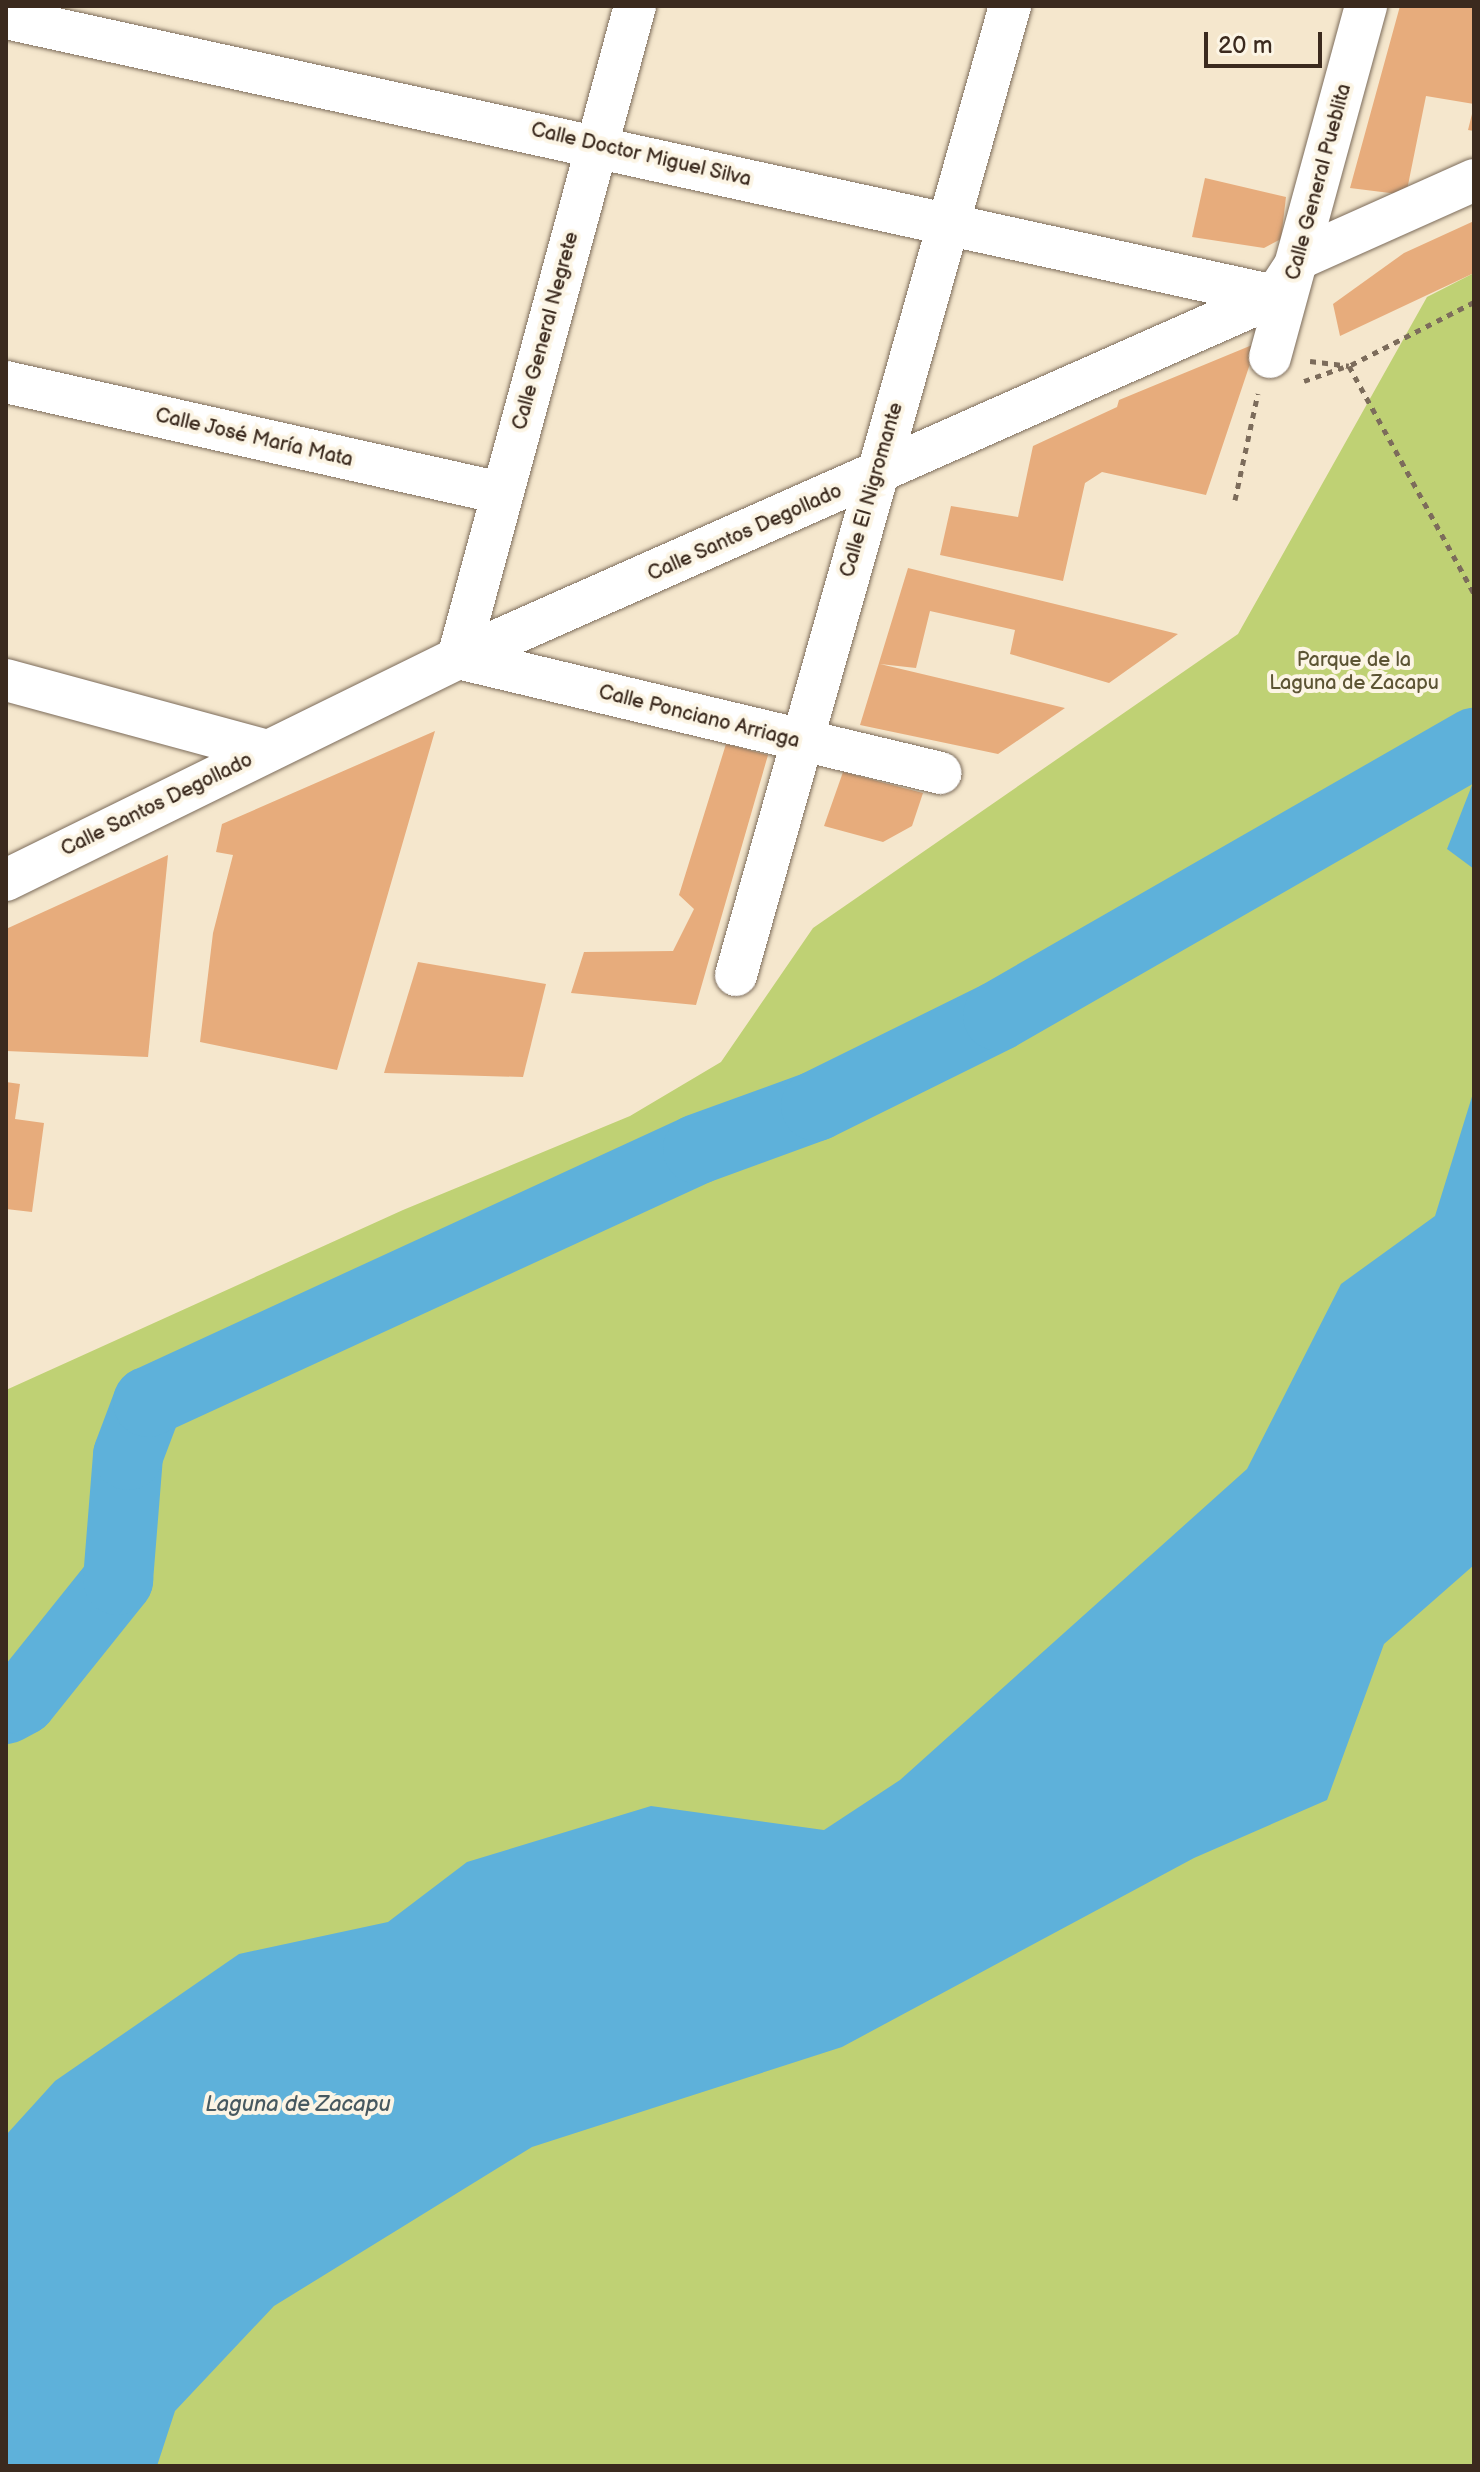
<!DOCTYPE html>
<meta charset="utf-8">
<style>
body{margin:0}
#map{position:relative;width:1480px;height:2472px;overflow:hidden;background:#f5e7cd;font-family:"Balsamiq Sans",sans-serif}
div>[style]{position:absolute}
[style*='--x']{left:calc(var(--x)*1px);top:calc(var(--y)*1px);width:calc(var(--w)*1px);rotate:calc(var(--a)*1deg)}
.green>*{inset:0;background:#bfd174}
.water>*{inset:0;background:#5eb1da}
.river>*{height:70px;margin:-35px;padding:0 35px;transform-origin:35px;border-radius:35px;background:#5eb1da}
.building>*{inset:0;background:#e7ac7c}
.path>*{height:5px;margin-top:-2.5px;transform-origin:0;background:repeating-linear-gradient(90deg,#7c6c5b 0 6px,transparent 0 12px)}
.roads{filter:drop-shadow(0 0 2px #7c6c5b) drop-shadow(0 0 2px #7c6c5b)}
.minor>*{height:42px;margin:-21px;padding:0 21px;transform-origin:21px;border-radius:21px;background:#fff}
span{translate:-50% -50%;white-space:nowrap;text-align:center;line-height:1.15;-webkit-text-stroke:8px #fcf5e5;paint-order:stroke}
.street-label{font-size:20px;color:#3b2a1e}
.park-label{font-size:20px;color:#5c5434}
.water-label{font-size:22px;color:#475960;font-style:italic}
.frame{position:absolute;inset:0;border:8px solid #3b2a1e;pointer-events:none}
.scale{position:absolute;left:1204px;top:32px;width:118px;height:36px;box-sizing:border-box;border:4px solid #3b2a1e;border-top:0;padding-left:10px;font-size:24px;line-height:28px;white-space:nowrap;color:#3b2a1e;-webkit-text-stroke:6px #fcf5e5;paint-order:stroke}
</style>
<div id="map">
<div class="green">
<div style="clip-path:polygon(1474px 273px,1474px 2466px,6px 2466px,6px 1390px,403px 1210px,630px 1116px,721px 1062px,813px 928px,1238px 634px,1427px 297px)"></div>
</div>
<div class="water">
<div style="clip-path:polygon(1474px 780px,1474px 869px,1447px 849px)"></div>
<div style="clip-path:polygon(1474px 1090px,1474px 1565px,1384px 1644px,1327px 1800px,1194px 1858px,842px 2047px,532px 2147px,274px 2306px,175px 2411px,157px 2466px,6px 2466px,6px 2135px,55px 2081px,239px 1954px,388px 1922px,467px 1862px,651px 1806px,824px 1830px,900px 1780px,1247px 1469px,1341px 1284px,1435px 1216px)"></div>
</div>
<div class="river">
<div style="--x:6;--y:1709;--w:18;--a:-29"></div>
<div style="--x:22;--y:1700;--w:154;--a:-51.3"></div>
<div style="--x:118;--y:1580;--w:125;--a:-85.4"></div>
<div style="--x:128;--y:1455;--w:57;--a:-69.3"></div>
<div style="--x:148;--y:1402;--w:605;--a:-24.7"></div>
<div style="--x:698;--y:1149;--w:126;--a:-20"></div>
<div style="--x:816;--y:1106;--w:203;--a:-26.3"></div>
<div style="--x:998;--y:1016;--w:549;--a:-29.84"></div>
</div>
<div class="building">
<div style="clip-path:polygon(1400px 6px,1474px 6px,1474px 104px,1426px 96px,1406px 195px,1350px 188px)"></div>
<div style="clip-path:polygon(1473px 110px,1474px 110px,1474px 131px,1468px 130px)"></div>
<div style="clip-path:polygon(1205px 178px,1286px 197px,1281px 239px,1264px 248px,1192px 237px)"></div>
<div style="clip-path:polygon(1474px 221px,1474px 273px,1340px 336px,1333px 304px,1404px 253px)"></div>
<div style="clip-path:polygon(1257px 343px,1206px 495px,1102px 472px,1085px 483px,1063px 581px,940px 555px,951px 506px,1018px 517px,1033px 446px,1117px 407px,1119px 400px)"></div>
<div style="clip-path:polygon(908px 568px,1178px 634px,1109px 683px,1010px 654px,1015px 630px,930px 611px,916px 668px,880px 664px,1065px 708px,998px 754px,860px 725px)"></div>
<div style="clip-path:polygon(435px 731px,337px 1070px,200px 1042px,213px 933px,233px 855px,216px 852px,222px 824px)"></div>
<div style="clip-path:polygon(726px 744px,768px 755px,696px 1005px,571px 993px,584px 952px,673px 951px,694px 909px,679px 895px)"></div>
<div style="clip-path:polygon(843px 772px,923px 793px,912px 826px,883px 842px,824px 826px)"></div>
<div style="clip-path:polygon(168px 855px,148px 1057px,6px 1051px,6px 929px)"></div>
<div style="clip-path:polygon(418px 962px,546px 984px,523px 1077px,384px 1073px)"></div>
<div style="clip-path:polygon(6px 1082px,20px 1084px,15px 1119px,44px 1123px,32px 1212px,6px 1209px)"></div>
</div>
<div class="path">
<div style="--x:1474;--y:302;--w:140;--a:152.9"></div>
<div style="--x:1349;--y:366;--w:259;--a:61.2"></div>
<div style="--x:1310;--y:361;--w:39;--a:7"></div>
<div style="--x:1304;--y:381;--w:42;--a:-19.3"></div>
<div style="--x:1235;--y:500;--w:109;--a:-77.9"></div>
</div>
<div class="roads">
<div class="minor">
<div style="--x:635;--y:6;--w:676;--a:105.19"></div>
<div style="--x:458;--y:658;--w:496;--a:13.4"></div>
<div style="--x:6;--y:18;--w:1299;--a:12.36"></div>
<div style="--x:1270;--y:357;--w:364;--a:-74.7"></div>
<div style="--x:6;--y:382;--w:507;--a:12.64"></div>
<div style="--x:6;--y:680;--w:270;--a:15.2"></div>
<div style="--x:6;--y:880;--w:504;--a:-26.16"></div>
<div style="--x:458;--y:658;--w:894;--a:-23.9"></div>
<div style="--x:1275;--y:296;--w:45;--a:-56.7"></div>
<div style="--x:1300;--y:258;--w:191;--a:-24.1"></div>
<div style="--x:736;--y:975;--w:1007;--a:-74.21"></div>
</div>
</div>
<div class="street-label">
<span style="left:641px;top:155px;rotate:13deg">Calle Doctor Miguel Silva</span>
<span style="left:1319px;top:182px;rotate:-75deg">Calle General Pueblita</span>
<span style="left:546px;top:331px;rotate:-75deg">Calle General Negrete</span>
<span style="left:254px;top:438px;rotate:13deg">Calle José María Mata</span>
<span style="left:872px;top:490px;rotate:-74deg">Calle El Nigromante</span>
<span style="left:745px;top:533px;rotate:-24deg">Calle Santos Degollado</span>
<span style="left:699px;top:717px;rotate:14deg">Calle Ponciano Arriaga</span>
<span style="left:157px;top:805px;rotate:-26deg">Calle Santos Degollado</span>
</div>
<div class="park-label">
<span style="left:1354px;top:672px">Parque de la<br>Laguna de Zacapu</span>
</div>
<div class="water-label">
<span style="left:298px;top:2105px">Laguna de Zacapu</span>
</div>
<div class="frame"></div>
<div class="scale">20 m</div>
</div>
